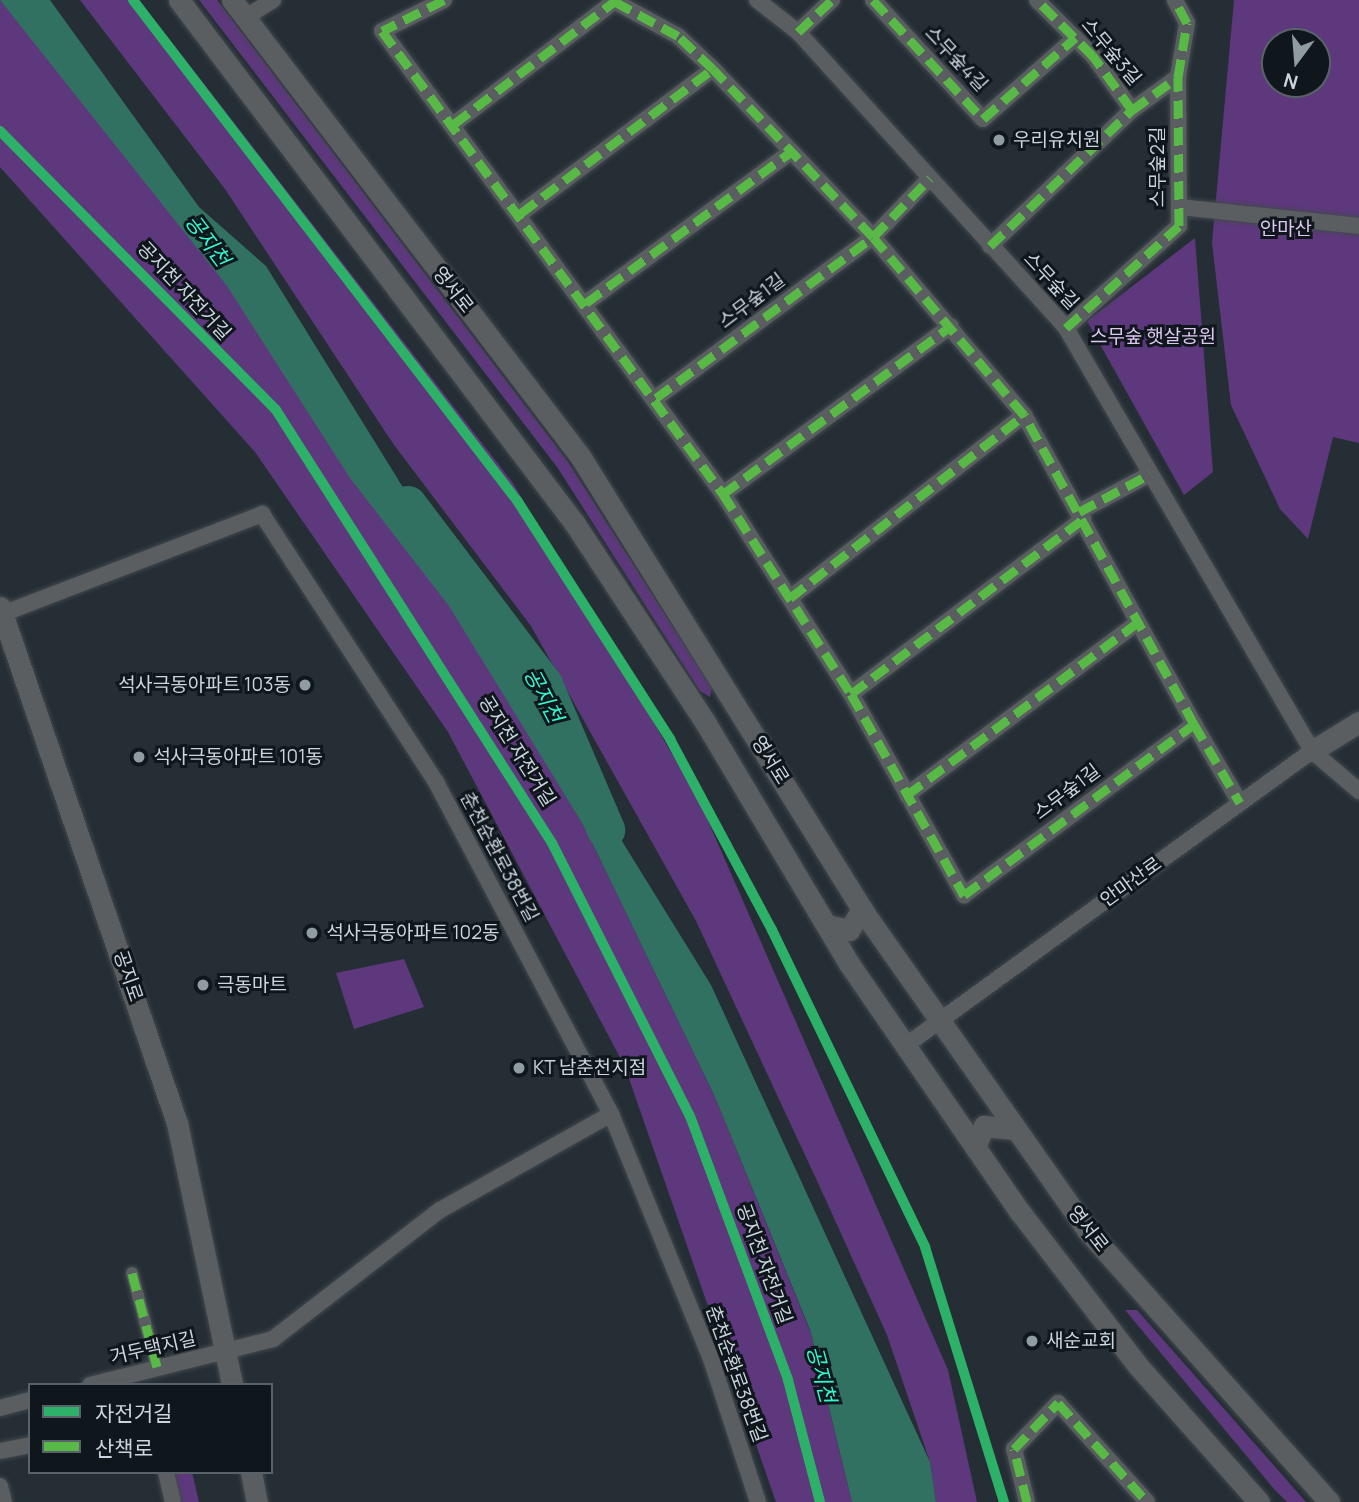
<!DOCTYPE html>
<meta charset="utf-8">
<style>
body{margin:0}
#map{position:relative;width:1359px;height:1502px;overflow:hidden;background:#252e35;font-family:Manrope,"Noto Sans KR",sans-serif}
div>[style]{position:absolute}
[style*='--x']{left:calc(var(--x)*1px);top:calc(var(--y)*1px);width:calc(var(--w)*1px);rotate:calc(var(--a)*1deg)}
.green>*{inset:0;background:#5e387d}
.water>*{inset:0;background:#307162}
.river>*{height:38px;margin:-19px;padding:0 19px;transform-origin:19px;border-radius:19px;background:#307162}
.roads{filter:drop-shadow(0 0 2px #41494e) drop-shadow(0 0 2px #41494e)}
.pedestrian>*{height:12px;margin:-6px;padding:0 6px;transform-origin:6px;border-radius:6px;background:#5a5e61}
.minor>*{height:16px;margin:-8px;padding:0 8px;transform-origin:8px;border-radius:8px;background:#5a5e61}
.tertiary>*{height:21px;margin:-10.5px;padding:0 10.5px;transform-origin:10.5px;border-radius:10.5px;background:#5a5e61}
.quiet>*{height:9px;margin-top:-4.5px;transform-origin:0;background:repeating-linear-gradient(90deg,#58b947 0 18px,transparent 0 27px)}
.cycleway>*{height:10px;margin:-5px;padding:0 5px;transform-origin:5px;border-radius:5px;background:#2db169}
.dots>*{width:19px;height:19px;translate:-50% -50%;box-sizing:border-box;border:4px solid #0f161c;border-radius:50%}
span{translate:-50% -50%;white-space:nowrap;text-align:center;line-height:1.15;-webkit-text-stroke:6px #0f161c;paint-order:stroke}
.street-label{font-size:19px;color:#cbd5dd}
.poi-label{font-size:19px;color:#cbd5dd}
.left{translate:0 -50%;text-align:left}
.right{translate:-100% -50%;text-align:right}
.park-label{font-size:19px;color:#ddc6f1}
.water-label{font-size:21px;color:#32f8ce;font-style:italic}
.legend{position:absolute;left:28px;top:1383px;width:245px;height:91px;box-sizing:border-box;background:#0f161c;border:2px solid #5a6269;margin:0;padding:9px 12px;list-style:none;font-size:21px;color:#cbd5dd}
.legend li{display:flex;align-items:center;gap:14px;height:35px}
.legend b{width:35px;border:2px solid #5a6269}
.north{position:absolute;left:1261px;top:28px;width:70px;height:70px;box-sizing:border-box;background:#0f161c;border:2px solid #5a6269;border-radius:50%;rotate:196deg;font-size:19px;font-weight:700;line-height:28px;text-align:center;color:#cbd5dd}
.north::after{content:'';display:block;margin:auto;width:24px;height:32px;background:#919ba2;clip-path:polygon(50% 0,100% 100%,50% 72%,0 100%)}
</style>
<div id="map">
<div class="green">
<div style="clip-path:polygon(0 0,309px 374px,585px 828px,715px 1097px,810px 1331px,852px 1502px,776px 1502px,625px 1067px,448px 732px,255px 452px,0 167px)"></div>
<div style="clip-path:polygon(80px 0,139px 0,513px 483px,698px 798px,948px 1370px,977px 1502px,936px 1502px,930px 1462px,887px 1335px,819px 1185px,696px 921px,531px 626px,394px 445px,225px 189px)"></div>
<div style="clip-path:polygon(199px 0,217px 0,568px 462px,712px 688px,710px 697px,700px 691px,557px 467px)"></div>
<div style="clip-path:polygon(evenodd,1234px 0,1359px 0,1359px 443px,1333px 437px,1308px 539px,1280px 509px,1231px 405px,1212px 243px,1234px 0,1275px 42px,1317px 42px,1317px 84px,1275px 84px,1275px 42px)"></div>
<div style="clip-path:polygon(1195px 238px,1213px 472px,1184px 495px,1087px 321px)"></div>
<div style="clip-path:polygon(404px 959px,424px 1007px,354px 1029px,336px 973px)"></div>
<div style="clip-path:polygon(1125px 1310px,1137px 1310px,1306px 1502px,1287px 1502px,1274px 1489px)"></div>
<div style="clip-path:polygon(174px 1472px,192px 1472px,199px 1502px,181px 1502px)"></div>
</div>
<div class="water">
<div style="clip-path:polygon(0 0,50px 0,199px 207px,266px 266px,711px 985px,930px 1462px,936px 1502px,852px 1502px,810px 1330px,715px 1097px,585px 828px,449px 606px,350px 478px,227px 286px)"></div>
</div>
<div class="river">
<div style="--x:408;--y:505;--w:226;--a:52.9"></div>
<div style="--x:544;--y:685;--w:158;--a:66.8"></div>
</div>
<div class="roads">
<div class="pedestrian">
<div style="--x:132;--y:1273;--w:97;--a:75.1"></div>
</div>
<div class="minor">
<div style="--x:444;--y:0;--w:69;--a:153.4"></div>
<div style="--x:382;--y:31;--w:575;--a:53.63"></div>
<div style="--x:723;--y:494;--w:237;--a:57.4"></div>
<div style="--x:851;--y:694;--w:231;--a:60.7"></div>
<div style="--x:964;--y:895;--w:287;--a:-36.6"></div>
<div style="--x:1194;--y:724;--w:353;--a:-118.8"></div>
<div style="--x:1024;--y:415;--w:233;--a:-130.3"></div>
<div style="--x:873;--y:237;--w:232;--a:-133.6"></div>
<div style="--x:713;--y:69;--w:48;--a:-136.7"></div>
<div style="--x:678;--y:36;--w:75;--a:-151.4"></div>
<div style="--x:757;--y:0;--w:52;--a:38"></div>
<div style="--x:798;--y:32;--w:399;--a:47.8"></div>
<div style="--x:1066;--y:328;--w:489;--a:59.8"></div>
<div style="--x:1312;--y:751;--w:62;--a:40.4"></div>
<div style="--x:873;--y:0;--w:162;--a:47.3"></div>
<div style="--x:983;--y:119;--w:123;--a:-41.4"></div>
<div style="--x:246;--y:17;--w:32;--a:-32"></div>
<div style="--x:798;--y:32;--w:47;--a:-43.3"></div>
<div style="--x:1132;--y:110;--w:57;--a:-35.7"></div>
<div style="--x:454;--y:124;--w:204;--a:-37.4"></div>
<div style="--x:1179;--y:207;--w:181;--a:6"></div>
<div style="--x:521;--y:213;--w:240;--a:-36.9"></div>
<div style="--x:990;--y:246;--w:197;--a:-43.8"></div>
<div style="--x:1132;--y:110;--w:67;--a:-125.8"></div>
<div style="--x:1093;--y:56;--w:79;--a:-135"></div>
<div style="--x:586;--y:303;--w:255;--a:-36.4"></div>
<div style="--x:1066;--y:328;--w:152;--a:-42.1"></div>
<div style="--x:1179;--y:226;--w:149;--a:-90.4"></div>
<div style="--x:1178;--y:77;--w:55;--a:-80.5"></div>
<div style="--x:1187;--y:23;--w:26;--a:-118"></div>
<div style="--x:656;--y:398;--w:270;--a:-36.6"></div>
<div style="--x:873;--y:237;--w:82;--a:-46"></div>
<div style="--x:723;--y:494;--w:283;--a:-36.4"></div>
<div style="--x:1079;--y:512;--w:81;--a:-28.2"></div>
<div style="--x:790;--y:598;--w:297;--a:-38"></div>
<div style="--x:2;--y:614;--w:279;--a:-21"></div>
<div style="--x:262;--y:514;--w:320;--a:57"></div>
<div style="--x:436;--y:782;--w:375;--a:62.2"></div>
<div style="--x:611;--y:1114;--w:268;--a:67.8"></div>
<div style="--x:712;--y:1362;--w:147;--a:71.8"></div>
<div style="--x:851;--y:694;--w:291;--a:-37"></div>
<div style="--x:1194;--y:724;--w:91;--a:59.8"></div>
<div style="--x:907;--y:795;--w:287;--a:-36.8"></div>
<div style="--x:905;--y:1046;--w:503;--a:-35.94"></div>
<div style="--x:90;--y:1385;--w:189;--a:-14.1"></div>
<div style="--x:273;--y:1339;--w:211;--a:-37.7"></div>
<div style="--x:440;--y:1210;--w:196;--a:-29.3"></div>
<div style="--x:0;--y:1408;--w:31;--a:-15"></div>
<div style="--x:0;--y:1451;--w:31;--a:-11"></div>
<div style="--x:166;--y:1472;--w:31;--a:77"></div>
<div style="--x:0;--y:1486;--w:16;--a:76"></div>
<div style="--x:1027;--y:1502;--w:55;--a:-103.8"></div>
<div style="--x:1014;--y:1449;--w:64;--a:-46.3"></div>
<div style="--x:1058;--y:1403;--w:133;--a:48"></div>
</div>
<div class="tertiary">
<div style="--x:179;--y:0;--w:657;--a:52.92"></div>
<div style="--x:575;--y:524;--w:237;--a:56.7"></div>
<div style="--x:705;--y:722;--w:283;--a:59.2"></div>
<div style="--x:850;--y:965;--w:300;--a:55.5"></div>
<div style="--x:1020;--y:1212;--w:195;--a:52.5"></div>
<div style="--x:1139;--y:1367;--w:181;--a:48.4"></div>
<div style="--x:232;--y:0;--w:574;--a:52.65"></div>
<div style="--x:580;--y:456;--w:539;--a:58.11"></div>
<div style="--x:865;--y:914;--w:386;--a:54.9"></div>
<div style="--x:1087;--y:1230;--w:364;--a:48.3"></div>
<div style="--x:0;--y:607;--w:546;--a:71.07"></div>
<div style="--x:177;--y:1123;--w:268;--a:78.1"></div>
<div style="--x:1312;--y:751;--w:55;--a:-31.7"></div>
<div style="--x:826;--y:925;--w:24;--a:12"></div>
<div style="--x:849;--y:930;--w:25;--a:-58"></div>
<div style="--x:975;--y:1147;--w:23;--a:-67"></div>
<div style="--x:984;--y:1126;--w:30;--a:6"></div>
<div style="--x:251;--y:1472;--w:31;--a:79"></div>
</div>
</div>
<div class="quiet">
<div style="--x:444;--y:0;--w:69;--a:153.4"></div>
<div style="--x:382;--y:31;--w:575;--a:53.63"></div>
<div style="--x:723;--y:494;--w:237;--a:57.4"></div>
<div style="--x:851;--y:694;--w:231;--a:60.7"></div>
<div style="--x:964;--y:895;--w:287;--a:-36.6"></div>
<div style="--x:1194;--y:724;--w:353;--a:-118.8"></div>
<div style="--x:1024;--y:415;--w:233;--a:-130.3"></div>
<div style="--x:873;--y:237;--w:232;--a:-133.6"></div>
<div style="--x:713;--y:69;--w:48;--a:-136.7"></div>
<div style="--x:678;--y:36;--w:75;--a:-151.4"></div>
<div style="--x:873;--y:0;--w:162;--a:47.3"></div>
<div style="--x:983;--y:119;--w:123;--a:-41.4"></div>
<div style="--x:798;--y:32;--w:47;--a:-43.3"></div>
<div style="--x:1132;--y:110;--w:57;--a:-35.7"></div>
<div style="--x:454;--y:124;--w:204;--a:-37.4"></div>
<div style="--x:521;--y:213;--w:240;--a:-36.9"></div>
<div style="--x:990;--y:246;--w:197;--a:-43.8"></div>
<div style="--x:1132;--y:110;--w:67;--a:-125.8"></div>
<div style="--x:1093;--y:56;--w:79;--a:-135"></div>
<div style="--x:586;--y:303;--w:255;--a:-36.4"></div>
<div style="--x:1066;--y:328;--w:152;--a:-42.1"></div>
<div style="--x:1179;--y:226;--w:149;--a:-90.4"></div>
<div style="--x:1178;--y:77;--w:55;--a:-80.5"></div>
<div style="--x:1187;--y:23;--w:26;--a:-118"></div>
<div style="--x:656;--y:398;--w:270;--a:-36.6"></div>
<div style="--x:873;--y:237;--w:82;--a:-46"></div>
<div style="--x:723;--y:494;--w:283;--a:-36.4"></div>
<div style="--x:1079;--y:512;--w:81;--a:-28.2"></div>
<div style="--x:790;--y:598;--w:297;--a:-38"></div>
<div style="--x:851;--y:694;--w:291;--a:-37"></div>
<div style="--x:1194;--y:724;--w:91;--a:59.8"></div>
<div style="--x:907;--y:795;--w:287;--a:-36.8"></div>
<div style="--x:132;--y:1273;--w:97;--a:75.1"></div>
<div style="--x:1027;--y:1502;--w:55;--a:-103.8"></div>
<div style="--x:1014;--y:1449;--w:64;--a:-46.3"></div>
<div style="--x:1058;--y:1403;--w:133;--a:48"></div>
</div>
<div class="cycleway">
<div style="--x:133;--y:0;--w:633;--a:52.51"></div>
<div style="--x:518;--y:502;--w:282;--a:57.3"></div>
<div style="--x:670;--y:739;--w:217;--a:61.9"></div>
<div style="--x:772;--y:930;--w:352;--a:64.2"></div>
<div style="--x:925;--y:1247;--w:267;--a:72.8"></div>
<div style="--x:0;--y:131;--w:392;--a:45.3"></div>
<div style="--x:276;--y:410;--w:513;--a:57.49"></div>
<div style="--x:552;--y:843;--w:306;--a:63.2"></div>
<div style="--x:690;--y:1116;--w:282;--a:69.6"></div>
<div style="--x:788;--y:1380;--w:126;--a:75.3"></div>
</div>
<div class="dots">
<div style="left:999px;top:140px;background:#919ba2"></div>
<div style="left:305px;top:685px;background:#919ba2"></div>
<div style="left:139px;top:757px;background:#919ba2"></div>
<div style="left:312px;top:933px;background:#919ba2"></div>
<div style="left:203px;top:985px;background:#919ba2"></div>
<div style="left:519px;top:1068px;background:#919ba2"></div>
<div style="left:1032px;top:1341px;background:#919ba2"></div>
</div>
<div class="street-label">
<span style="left:1111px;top:52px;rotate:50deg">스무숲3길</span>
<span style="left:956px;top:59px;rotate:47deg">스무숲4길</span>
<span style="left:1158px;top:167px;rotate:-90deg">스무숲2길</span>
<span style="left:1051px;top:281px;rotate:47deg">스무숲길</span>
<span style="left:453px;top:290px;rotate:52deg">영서로</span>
<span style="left:184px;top:291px;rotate:47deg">공지천 자전거길</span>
<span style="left:752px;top:301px;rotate:-37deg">스무숲1길</span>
<span style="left:517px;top:751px;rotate:58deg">공지천 자전거길</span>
<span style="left:770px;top:760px;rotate:58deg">영서로</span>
<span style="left:1067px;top:792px;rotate:-37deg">스무숲1길</span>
<span style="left:499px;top:857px;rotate:62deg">춘천순환로38번길</span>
<span style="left:1131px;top:882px;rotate:-36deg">안마산로</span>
<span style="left:128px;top:976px;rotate:71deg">공지로</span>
<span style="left:1088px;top:1229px;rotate:52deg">영서로</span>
<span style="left:764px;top:1264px;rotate:70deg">공지천 자전거길</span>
<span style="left:153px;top:1348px;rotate:-13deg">거두택지길</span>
<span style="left:736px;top:1374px;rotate:70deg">춘천순환로38번길</span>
</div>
<div class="poi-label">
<span class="left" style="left:1013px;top:140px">우리유치원</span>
<span class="right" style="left:291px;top:685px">석사극동아파트 103동</span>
<span class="left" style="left:153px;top:757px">석사극동아파트 101동</span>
<span class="left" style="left:326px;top:933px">석사극동아파트 102동</span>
<span class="left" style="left:217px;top:985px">극동마트</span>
<span class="left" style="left:533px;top:1068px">KT 남춘천지점</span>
<span class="left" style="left:1046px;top:1341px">새순교회</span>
</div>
<div class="park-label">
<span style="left:1286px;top:229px">안마산</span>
<span style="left:1153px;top:337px">스무숲 햇살공원</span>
</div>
<div class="water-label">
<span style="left:208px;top:240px;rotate:53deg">공지천</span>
<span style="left:544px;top:695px;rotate:62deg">공지천</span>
<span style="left:822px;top:1374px;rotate:75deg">공지천</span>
</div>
<ul class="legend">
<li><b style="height:9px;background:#2db169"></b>자전거길</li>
<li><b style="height:9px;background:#58b947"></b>산책로</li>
</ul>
<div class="north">N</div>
</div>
